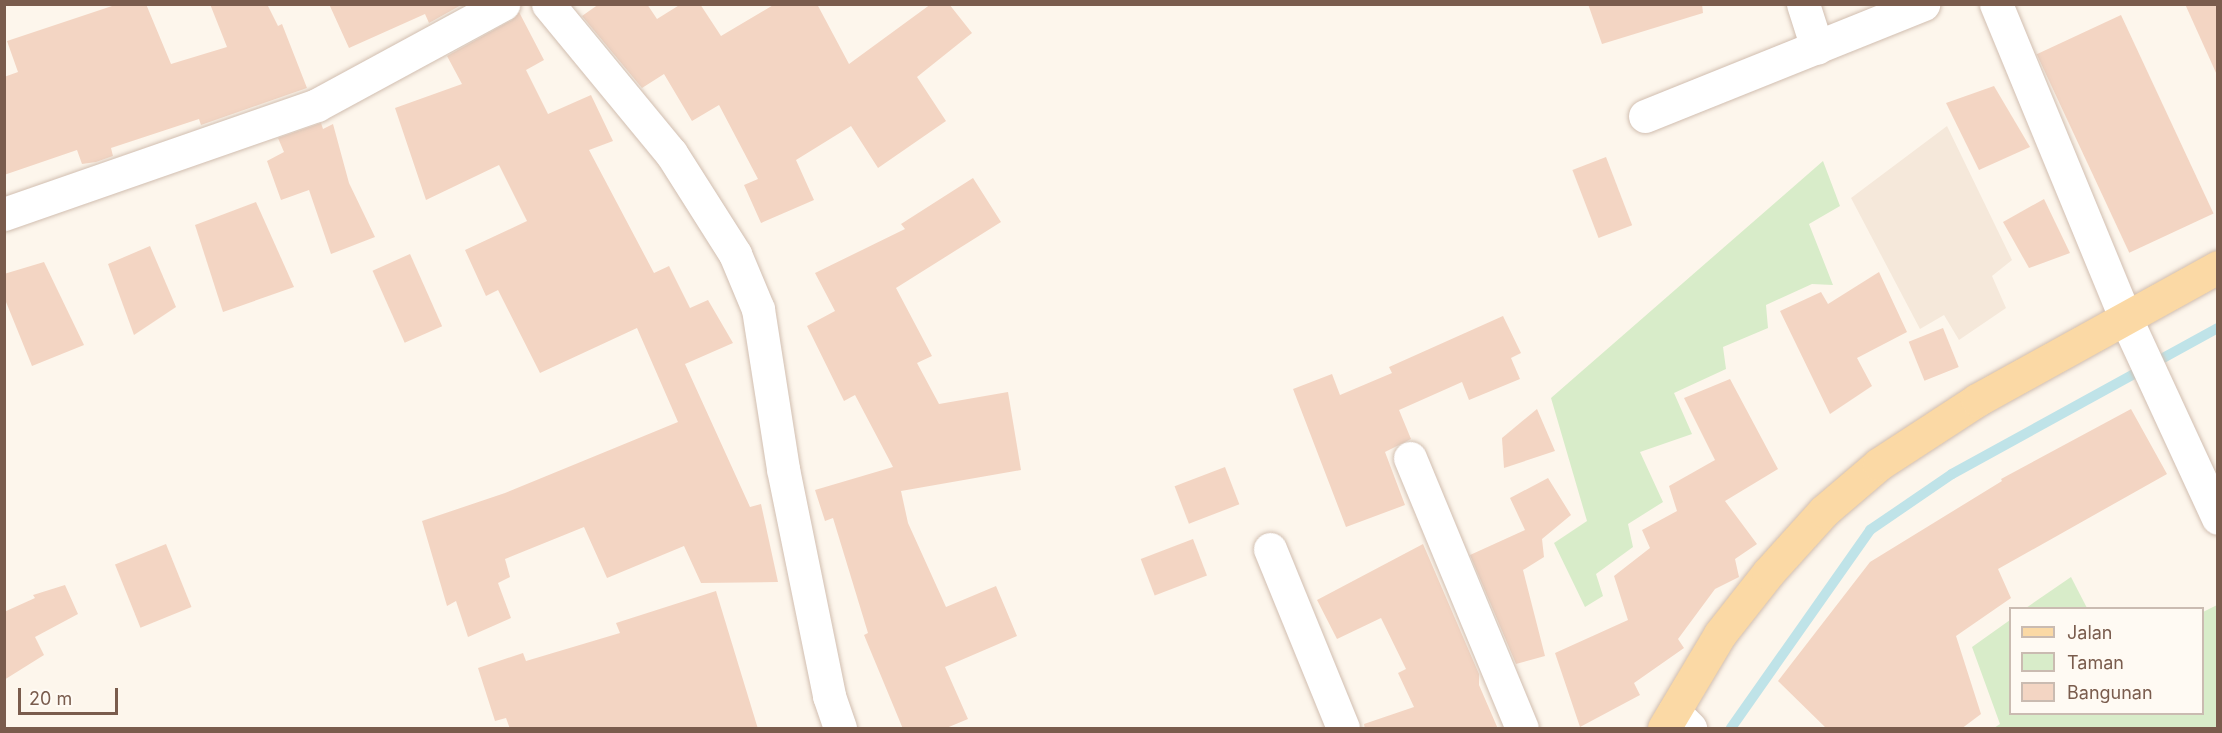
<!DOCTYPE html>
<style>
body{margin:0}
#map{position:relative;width:2222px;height:733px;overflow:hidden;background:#fdf6ec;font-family:Inter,sans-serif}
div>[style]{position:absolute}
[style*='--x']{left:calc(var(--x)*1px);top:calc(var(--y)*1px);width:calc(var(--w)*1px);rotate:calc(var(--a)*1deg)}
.residential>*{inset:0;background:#f5e8da}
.green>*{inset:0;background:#d8ecc9}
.stream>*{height:10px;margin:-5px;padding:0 5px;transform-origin:5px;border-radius:5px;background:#bfe3e8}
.building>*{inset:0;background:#f3d5c3;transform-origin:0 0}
.roads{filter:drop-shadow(0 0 2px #d1beb0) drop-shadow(0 0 2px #d1beb0)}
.minor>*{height:33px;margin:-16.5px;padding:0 16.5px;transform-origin:16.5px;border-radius:16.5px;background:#fff}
.major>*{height:33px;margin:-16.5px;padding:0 16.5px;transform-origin:16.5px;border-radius:16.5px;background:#fbd9a5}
span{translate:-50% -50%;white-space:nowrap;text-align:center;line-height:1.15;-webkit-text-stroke:4.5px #fffaf3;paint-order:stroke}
.frame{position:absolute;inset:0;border:6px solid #7a5c4d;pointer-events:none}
.legend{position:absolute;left:2009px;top:607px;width:195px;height:108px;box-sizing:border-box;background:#fffaf3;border:2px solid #cabbb1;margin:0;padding:8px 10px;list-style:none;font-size:18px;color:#7a5c4d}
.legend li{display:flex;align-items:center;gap:12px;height:30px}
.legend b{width:30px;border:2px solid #cabbb1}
.scale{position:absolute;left:18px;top:688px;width:100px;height:27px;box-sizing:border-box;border:3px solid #7a5c4d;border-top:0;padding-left:8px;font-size:18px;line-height:21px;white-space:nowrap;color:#7a5c4d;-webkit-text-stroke:4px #fffaf3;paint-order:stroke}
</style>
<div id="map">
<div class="residential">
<div style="clip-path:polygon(1947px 126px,2012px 260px,1992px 276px,2006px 308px,1959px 340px,1944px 315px,1920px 329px,1851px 198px)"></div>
</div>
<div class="green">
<div style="clip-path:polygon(1823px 161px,1840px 206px,1809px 224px,1833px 285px,1812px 284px,1766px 305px,1768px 328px,1723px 347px,1726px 369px,1674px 393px,1692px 434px,1640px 452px,1663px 502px,1628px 524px,1633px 547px,1596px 574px,1603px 596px,1585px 607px,1554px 543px,1587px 521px,1551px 398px)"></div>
<div style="clip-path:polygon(2071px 577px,2087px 608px,2026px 608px)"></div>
<div style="clip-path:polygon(2217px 605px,2217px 728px,1994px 728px,2000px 724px,1972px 647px,2010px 620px,2010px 714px,2202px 714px,2203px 612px)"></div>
</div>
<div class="stream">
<div style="--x:1731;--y:728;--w:242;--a:-54.9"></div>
<div style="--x:1870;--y:530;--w:99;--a:-34.3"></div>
<div style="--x:1952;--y:474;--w:303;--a:-28.8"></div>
</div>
<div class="building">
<div style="clip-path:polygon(118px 4px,146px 4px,171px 64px,227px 47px,210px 4px,267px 4px,278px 26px,282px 24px,307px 88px,201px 125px,199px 119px,111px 148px,113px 156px,96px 162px,82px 164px,77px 150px,4px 175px,4px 77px,18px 72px,7px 41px)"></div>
<div style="clip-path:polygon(329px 4px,463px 4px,429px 23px,425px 14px,349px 48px)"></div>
<div style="clip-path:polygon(599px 4px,647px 4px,657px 19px,681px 4px,700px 4px,721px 36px,775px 4px,817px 4px,849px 64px,931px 4px,949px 4px,972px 33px,917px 77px,946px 121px,878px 168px,851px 126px,796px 160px,814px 200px,761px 223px,744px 185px,758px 179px,719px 105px,692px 121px,664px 74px,642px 88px,582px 16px)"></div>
<div style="clip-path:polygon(1588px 4px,1702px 4px,1703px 13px,1602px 44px)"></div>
<div style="clip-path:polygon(2185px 4px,2217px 4px,2217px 75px)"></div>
<div style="clip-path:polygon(519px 12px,544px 60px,526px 70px,548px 114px,591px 95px,613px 141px,589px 150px,654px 273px,669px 266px,690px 308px,708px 300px,733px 343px,685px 364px,750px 507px,761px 504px,778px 582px,701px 583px,684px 546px,607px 578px,584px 527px,505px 559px,510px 577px,498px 583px,511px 618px,468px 637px,456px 601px,447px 606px,422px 521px,505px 493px,678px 422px,637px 328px,540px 373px,498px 290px,486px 296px,465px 250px,527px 221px,499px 165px,426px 200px,395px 108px,462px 84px,447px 56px,512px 20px)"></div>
<div style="left:2121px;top:15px;width:219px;height:93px;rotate:65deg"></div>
<div style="clip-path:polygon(1994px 86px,2030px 147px,1979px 170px,1946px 103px)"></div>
<div style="clip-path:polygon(321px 123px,323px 129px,333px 124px,349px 183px,375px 237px,331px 254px,309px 190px,281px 200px,267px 161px,284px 152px,278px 138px)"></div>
<div style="left:1606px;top:157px;width:73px;height:36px;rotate:69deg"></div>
<div style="clip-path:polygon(973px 178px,1001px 222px,896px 288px,932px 356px,917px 363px,939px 404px,1008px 392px,1021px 470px,901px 491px,908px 523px,946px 607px,996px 586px,1017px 636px,945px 667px,968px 719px,944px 729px,903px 729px,864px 635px,868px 633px,833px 518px,825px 521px,815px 490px,893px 467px,855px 395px,844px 401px,807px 326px,835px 311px,815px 273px,905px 229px,901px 224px)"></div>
<div style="clip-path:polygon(2044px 199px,2070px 253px,2029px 268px,2003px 222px)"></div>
<div style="clip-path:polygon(256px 202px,294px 287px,223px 312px,195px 225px)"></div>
<div style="clip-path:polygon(150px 246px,176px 307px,134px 335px,108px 264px)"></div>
<div style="left:410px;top:254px;width:79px;height:41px;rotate:66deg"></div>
<div style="clip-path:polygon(44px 262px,84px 345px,32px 366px,4px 297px,4px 274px)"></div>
<div style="clip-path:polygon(1879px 272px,1907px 332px,1857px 358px,1872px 386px,1830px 414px,1780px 311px,1821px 292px,1828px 304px)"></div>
<div style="clip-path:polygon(1503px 316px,1521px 353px,1511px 358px,1520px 379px,1469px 400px,1462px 382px,1399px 410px,1411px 439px,1385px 452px,1405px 505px,1346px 527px,1293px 389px,1332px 374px,1340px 395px,1392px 373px,1389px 367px)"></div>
<div style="left:1943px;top:328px;width:42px;height:37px;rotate:68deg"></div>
<div style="clip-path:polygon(1730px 379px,1778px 469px,1725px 501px,1757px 544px,1735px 559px,1739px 577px,1715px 589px,1678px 639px,1684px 648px,1634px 683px,1640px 695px,1580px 727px,1555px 653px,1628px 620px,1614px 576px,1650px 548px,1642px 530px,1677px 511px,1669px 486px,1715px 460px,1684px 398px)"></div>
<div style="clip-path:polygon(1537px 409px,1555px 451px,1504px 468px,1502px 438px)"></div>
<div style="clip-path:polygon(2131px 409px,2167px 474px,1998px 569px,2011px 598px,1956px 636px,1981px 714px,1961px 729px,1827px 729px,1778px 681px,1870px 562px,2002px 481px,2001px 479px)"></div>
<div style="left:1225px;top:467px;width:40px;height:54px;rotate:69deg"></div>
<div style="clip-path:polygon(1548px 478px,1571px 515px,1542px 539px,1544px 557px,1523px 570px,1545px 656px,1516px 664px,1470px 555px,1525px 530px,1510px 498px)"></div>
<div style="left:1193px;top:539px;width:39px;height:56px;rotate:69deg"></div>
<div style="left:166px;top:544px;width:68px;height:55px;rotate:68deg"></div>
<div style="clip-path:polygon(1423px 544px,1479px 674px,1479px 685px,1498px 729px,1365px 729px,1364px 724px,1414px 707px,1398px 673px,1406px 669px,1381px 618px,1337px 639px,1317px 600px)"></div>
<div style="clip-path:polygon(65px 585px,78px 614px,35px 637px,44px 655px,4px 680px,4px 612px,35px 598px,33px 595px)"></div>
<div style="clip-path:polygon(716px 591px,758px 729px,510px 729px,506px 718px,495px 721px,478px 668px,523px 653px,526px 661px,620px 633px,616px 623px)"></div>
</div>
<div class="roads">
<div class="minor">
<div style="--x:548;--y:4;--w:193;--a:50.5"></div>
<div style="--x:671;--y:153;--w:120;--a:57.6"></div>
<div style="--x:735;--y:254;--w:60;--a:67.3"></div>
<div style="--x:758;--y:309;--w:162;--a:81.1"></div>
<div style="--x:783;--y:469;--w:232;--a:78.5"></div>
<div style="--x:829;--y:696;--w:34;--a:71"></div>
<div style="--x:1803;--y:4;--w:46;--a:72.3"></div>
<div style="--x:1996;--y:4;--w:341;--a:67.6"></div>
<div style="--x:2126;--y:319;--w:219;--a:65.2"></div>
<div style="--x:1645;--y:116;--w:300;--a:-21.9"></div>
<div style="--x:4;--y:214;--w:331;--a:-19.2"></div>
<div style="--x:317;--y:105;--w:212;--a:-28.5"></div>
<div style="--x:1410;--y:458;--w:292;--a:67.5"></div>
<div style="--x:1270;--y:549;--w:193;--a:67.8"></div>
<div style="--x:1674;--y:712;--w:23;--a:45"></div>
</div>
<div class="major">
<div style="--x:1664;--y:728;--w:109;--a:-59.2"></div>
<div style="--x:1720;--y:634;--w:78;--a:-51.8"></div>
<div style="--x:1768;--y:573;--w:84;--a:-47.9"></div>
<div style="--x:1824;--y:511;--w:72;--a:-40.5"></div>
<div style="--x:1879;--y:464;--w:117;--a:-33.1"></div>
<div style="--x:1977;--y:400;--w:275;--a:-28.9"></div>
</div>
</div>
<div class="frame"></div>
<ul class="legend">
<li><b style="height:8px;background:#fbd9a5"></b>Jalan</li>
<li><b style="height:16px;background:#d8ecc9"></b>Taman</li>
<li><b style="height:16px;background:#f3d5c3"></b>Bangunan</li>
</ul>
<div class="scale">20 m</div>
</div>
